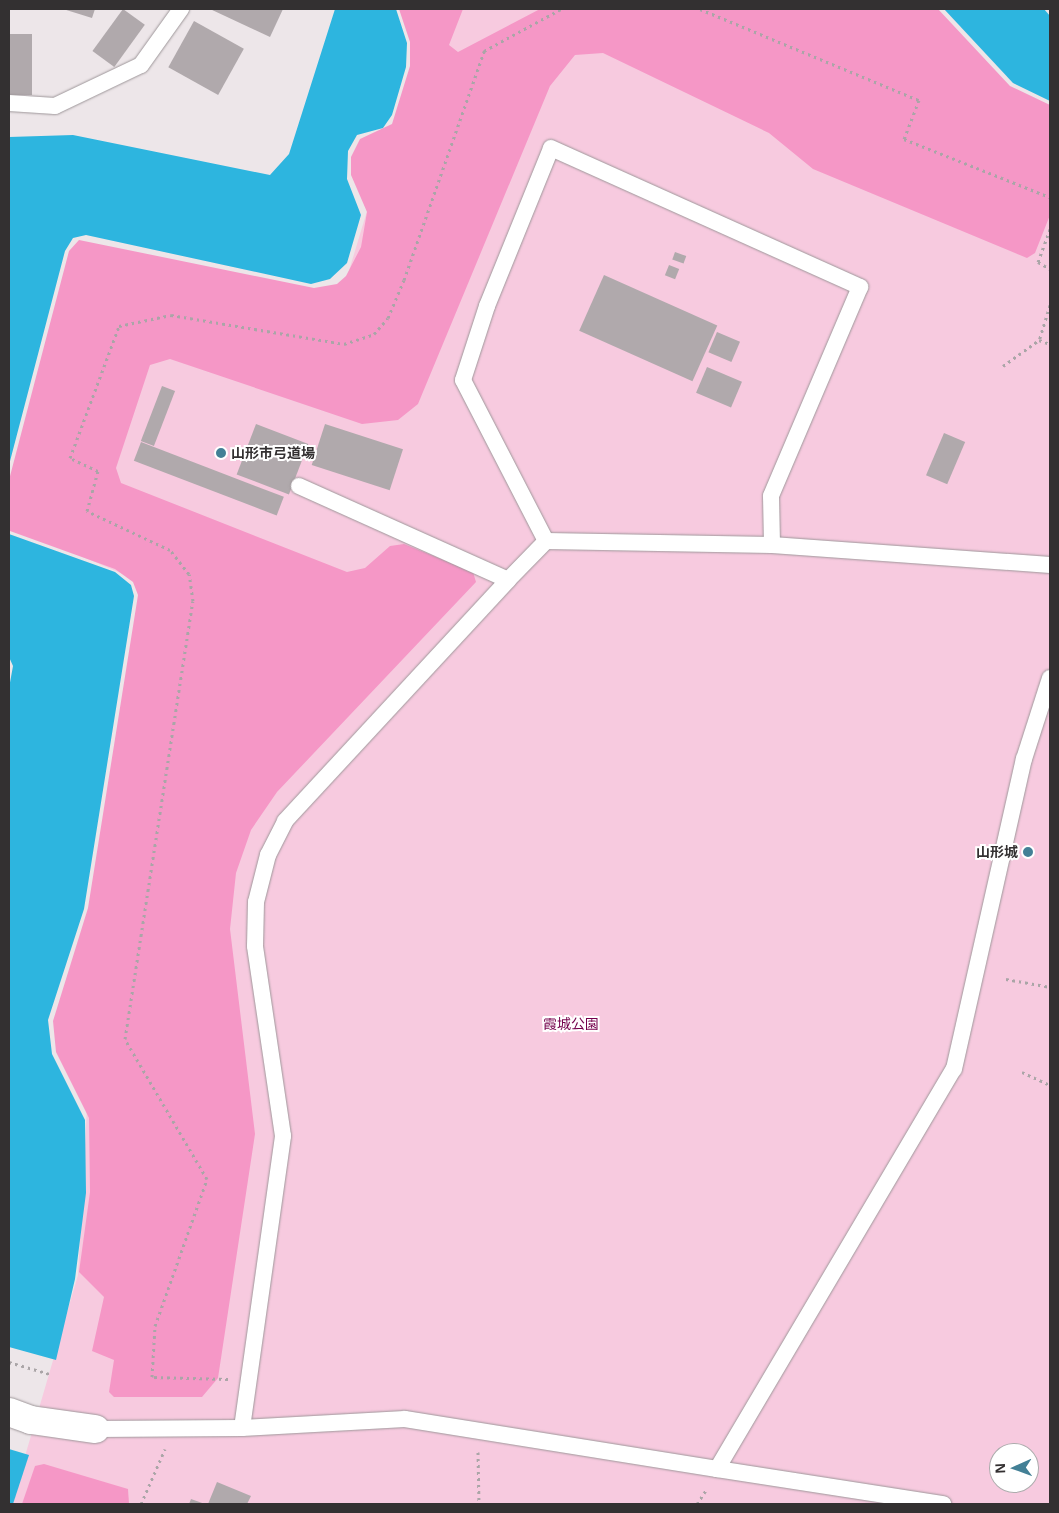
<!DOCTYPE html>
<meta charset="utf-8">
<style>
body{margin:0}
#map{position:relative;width:1059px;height:1513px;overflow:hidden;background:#ede6e9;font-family:Arial,"Noto Sans JP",sans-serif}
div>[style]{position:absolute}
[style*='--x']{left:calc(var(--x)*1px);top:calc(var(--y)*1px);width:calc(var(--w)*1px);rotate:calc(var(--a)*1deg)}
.green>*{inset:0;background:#f7cadf}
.forest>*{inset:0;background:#f597c6}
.water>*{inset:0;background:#2db5df}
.building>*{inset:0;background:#b0a9ac;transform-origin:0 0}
.path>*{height:3px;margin-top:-1.5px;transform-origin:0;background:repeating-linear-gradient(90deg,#aaa5a7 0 2.5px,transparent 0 6.5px)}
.roads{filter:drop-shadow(0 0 1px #9e979a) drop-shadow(0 0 1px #9e979a)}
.service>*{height:16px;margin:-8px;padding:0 8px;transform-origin:8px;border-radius:8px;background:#fff}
.minor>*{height:28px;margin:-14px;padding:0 14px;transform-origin:14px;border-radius:14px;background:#fff}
.dots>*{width:14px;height:14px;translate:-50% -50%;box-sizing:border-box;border:2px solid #fff;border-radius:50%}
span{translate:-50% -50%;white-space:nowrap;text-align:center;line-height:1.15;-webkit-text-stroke:4px #fff;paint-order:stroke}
.poi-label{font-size:14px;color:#333031;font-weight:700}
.left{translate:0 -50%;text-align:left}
.right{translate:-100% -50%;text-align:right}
.park-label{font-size:14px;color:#74004c}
.frame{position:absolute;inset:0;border:10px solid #333031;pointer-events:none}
.north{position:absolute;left:989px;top:1443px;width:50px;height:50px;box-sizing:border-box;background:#fff;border:1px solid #adacad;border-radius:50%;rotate:268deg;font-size:14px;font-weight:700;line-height:20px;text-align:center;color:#333031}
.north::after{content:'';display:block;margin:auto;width:18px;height:22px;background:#438096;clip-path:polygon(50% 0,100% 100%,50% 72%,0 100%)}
</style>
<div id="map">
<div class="green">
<div style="clip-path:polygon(evenodd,428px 9px,894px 9px,1011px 93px,1050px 110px,1050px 1504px,11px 1504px,78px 1275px,97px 922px,142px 582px,10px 526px,73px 249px,326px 291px,345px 284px,428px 9px,999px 1453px,1029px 1453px,1029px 1483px,999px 1483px,999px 1453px)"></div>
</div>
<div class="forest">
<div style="clip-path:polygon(399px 9px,463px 9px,449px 45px,458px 52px,540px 9px,938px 9px,1010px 86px,1050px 105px,1050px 215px,1035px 253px,1027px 258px,813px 169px,769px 133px,603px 53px,575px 55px,550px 86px,418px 404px,398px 420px,362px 424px,170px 359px,150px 365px,116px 468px,121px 483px,347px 572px,365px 568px,390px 546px,404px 544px,473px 572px,476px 582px,277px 792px,251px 830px,236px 873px,230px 929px,255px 1134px,218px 1378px,202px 1397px,114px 1397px,109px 1392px,114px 1360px,92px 1351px,104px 1297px,79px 1272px,90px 1192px,89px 1118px,56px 1052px,53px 1021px,88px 908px,138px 595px,133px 582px,115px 569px,10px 531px,9px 480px,69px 251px,79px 240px,314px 288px,337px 284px,346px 276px,361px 247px,367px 212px,351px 175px,351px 157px,360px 139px,392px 124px,410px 66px,410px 42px)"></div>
<div style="clip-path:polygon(44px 1464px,128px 1489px,129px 1504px,22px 1504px,35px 1466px)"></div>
</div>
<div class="water">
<div style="clip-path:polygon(335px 9px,396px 9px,407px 43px,406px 67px,392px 115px,383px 128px,357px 135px,348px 151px,347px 179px,361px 215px,347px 263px,330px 279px,311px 284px,86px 235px,73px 238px,65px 251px,9px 465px,9px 137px,73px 135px,270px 175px,289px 154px)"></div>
<div style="clip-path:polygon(944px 9px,1044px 9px,1050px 16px,1050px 101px,1013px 83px)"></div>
<div style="clip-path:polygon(9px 534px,115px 572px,131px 585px,134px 596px,84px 909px,48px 1020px,52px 1054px,85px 1120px,86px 1193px,75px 1279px,56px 1360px,9px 1347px,9px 688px,13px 666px,9px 657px)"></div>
<div style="clip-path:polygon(9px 1449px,29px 1455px,13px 1504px,9px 1504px)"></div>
</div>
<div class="building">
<div style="clip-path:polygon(63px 9px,95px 9px,92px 18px)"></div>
<div style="left:123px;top:9px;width:27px;height:52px;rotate:36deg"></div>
<div style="clip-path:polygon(210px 9px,283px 9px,270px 37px)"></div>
<div style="left:194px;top:21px;width:57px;height:53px;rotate:29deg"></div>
<div style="left:9px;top:34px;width:23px;height:61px"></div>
<div style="left:675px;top:252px;width:12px;height:8px;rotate:20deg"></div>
<div style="left:669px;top:265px;width:11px;height:11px;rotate:22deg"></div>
<div style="left:604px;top:275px;width:124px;height:61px;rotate:24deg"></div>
<div style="left:717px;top:332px;width:25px;height:22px;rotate:23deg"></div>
<div style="left:707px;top:367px;width:38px;height:28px;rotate:23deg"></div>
<div style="left:162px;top:386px;width:14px;height:59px;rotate:21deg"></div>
<div style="left:256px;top:424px;width:56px;height:54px;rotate:21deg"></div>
<div style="left:325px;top:424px;width:82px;height:43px;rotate:18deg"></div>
<div style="left:944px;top:433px;width:23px;height:46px;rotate:23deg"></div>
<div style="left:141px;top:442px;width:153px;height:20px;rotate:21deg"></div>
<div style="clip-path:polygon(217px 1482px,251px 1496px,247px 1504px,208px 1504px)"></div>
<div style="clip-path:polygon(191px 1499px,205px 1504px,189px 1504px)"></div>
</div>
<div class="path">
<div style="--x:700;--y:9;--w:237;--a:22.6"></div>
<div style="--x:919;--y:100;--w:42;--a:111"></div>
<div style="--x:904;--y:139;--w:157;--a:21.7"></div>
<div style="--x:1050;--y:229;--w:35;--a:110"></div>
<div style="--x:1038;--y:262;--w:14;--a:30"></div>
<div style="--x:1050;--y:305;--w:37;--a:107"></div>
<div style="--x:1039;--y:340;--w:12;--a:20"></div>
<div style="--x:1003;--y:366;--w:44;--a:-35.8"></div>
<div style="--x:1006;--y:979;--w:45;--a:10.3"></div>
<div style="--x:1022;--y:1072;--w:31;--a:25"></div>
<div style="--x:9;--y:1362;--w:43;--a:16.3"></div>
<div style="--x:228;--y:1379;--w:76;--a:-178.5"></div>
<div style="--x:152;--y:1377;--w:51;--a:-86.6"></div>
<div style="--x:155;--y:1326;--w:156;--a:-70.5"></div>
<div style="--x:207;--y:1179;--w:162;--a:-120.4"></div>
<div style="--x:125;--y:1039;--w:443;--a:-81.2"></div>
<div style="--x:193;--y:601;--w:27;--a:-98"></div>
<div style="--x:189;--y:574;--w:31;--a:-128"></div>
<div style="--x:170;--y:550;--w:92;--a:-154.8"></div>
<div style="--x:87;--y:511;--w:41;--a:-74.6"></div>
<div style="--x:98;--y:471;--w:31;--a:-155"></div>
<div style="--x:70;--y:458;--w:141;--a:-69.6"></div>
<div style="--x:119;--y:326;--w:53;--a:-11.9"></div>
<div style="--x:171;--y:315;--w:175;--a:9.5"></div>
<div style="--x:344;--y:344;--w:32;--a:-18"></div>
<div style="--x:374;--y:334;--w:21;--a:-49"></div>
<div style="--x:388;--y:318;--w:41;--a:-67.2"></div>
<div style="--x:404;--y:280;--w:243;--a:-70.7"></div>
<div style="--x:484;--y:51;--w:88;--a:-28.6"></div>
<div style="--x:478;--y:1452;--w:52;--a:88.9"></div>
<div style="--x:141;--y:1504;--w:60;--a:-66.4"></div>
<div style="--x:697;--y:1504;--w:17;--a:-57"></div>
</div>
<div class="roads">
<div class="service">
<div style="--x:9;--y:103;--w:46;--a:3.7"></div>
<div style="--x:55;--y:106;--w:95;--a:-25.5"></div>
<div style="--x:141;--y:65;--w:69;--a:-54.5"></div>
<div style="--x:299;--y:486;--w:229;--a:24.2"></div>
<div style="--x:546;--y:541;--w:181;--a:-117.3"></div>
<div style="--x:463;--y:380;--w:78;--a:-72"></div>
<div style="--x:487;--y:306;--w:170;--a:-67.9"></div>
<div style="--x:551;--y:148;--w:339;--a:24.2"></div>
<div style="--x:860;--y:287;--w:227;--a:113.1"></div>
<div style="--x:771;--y:496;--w:49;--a:88.8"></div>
<div style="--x:242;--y:1428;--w:295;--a:-82"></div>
<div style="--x:283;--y:1136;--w:192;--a:-98.4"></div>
<div style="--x:255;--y:946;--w:44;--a:-88.7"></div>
<div style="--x:256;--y:902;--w:49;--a:-75.7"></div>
<div style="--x:268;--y:855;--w:38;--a:-63"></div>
<div style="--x:285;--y:821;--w:328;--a:-47.2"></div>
<div style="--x:508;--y:580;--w:54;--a:-45.7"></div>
<div style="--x:546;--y:541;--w:226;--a:1"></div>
<div style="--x:772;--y:545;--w:279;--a:4.1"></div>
<div style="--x:95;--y:1429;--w:147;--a:-0.4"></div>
<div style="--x:242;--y:1428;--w:163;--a:-3.2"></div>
<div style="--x:405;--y:1419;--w:316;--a:9.1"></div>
<div style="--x:717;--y:1469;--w:465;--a:-59.4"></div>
<div style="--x:954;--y:1069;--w:318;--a:-77.3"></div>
<div style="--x:1024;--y:759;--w:85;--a:-72.2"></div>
<div style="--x:717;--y:1469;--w:229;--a:8.8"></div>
</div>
<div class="minor">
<div style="--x:9;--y:1412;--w:23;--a:20"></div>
<div style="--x:31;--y:1420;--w:65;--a:8"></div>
</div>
</div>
<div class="dots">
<div style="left:221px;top:453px;background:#438096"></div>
<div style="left:1028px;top:852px;background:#438096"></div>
</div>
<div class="poi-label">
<span class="left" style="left:231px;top:453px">山形市弓道場</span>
<span class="right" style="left:1018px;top:852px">山形城</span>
</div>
<div class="park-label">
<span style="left:571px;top:1024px">霞城公園</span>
</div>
<div class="frame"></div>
<div class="north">N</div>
</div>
